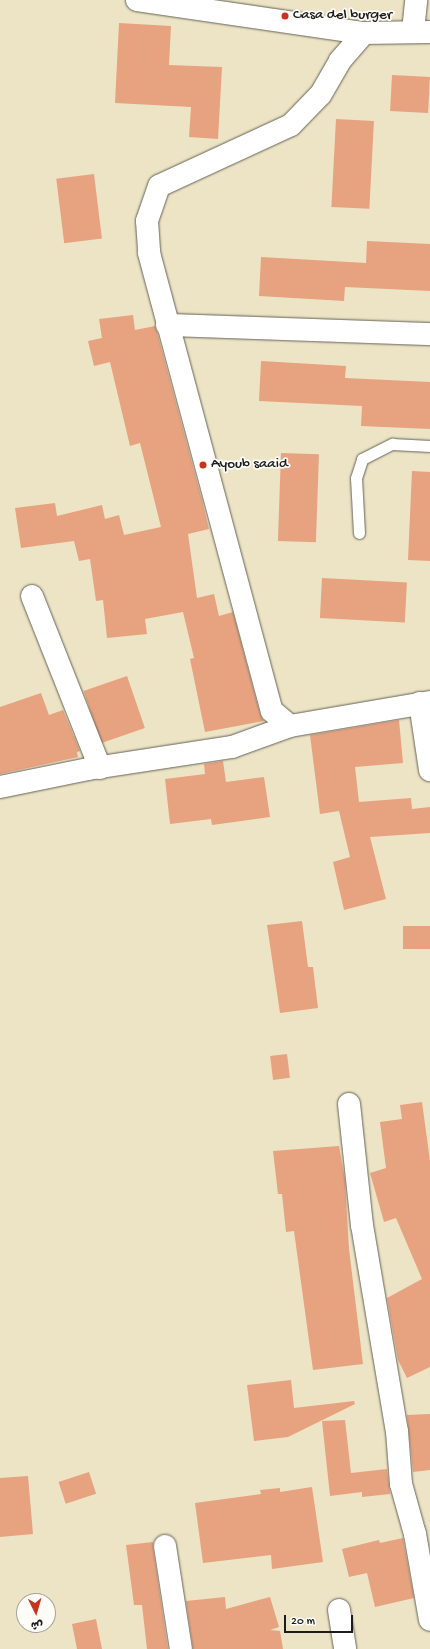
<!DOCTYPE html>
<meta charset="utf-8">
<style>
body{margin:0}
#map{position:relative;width:430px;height:1649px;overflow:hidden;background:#ece4c5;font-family:"Gochi Hand","Playpen Sans Arabic",sans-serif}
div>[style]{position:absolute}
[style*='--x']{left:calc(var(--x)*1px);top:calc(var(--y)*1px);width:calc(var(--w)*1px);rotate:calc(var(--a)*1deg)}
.building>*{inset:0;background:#e7a280;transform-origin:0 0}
.roads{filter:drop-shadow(0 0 1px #656257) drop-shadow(0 0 1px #656257)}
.lane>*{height:11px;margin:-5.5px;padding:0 5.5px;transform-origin:5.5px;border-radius:5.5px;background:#fff}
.street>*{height:22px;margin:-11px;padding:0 11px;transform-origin:11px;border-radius:11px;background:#fff}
.dots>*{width:11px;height:11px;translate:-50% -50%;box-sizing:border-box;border:2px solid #fdfcf7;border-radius:50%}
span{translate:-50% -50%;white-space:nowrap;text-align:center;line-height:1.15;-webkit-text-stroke:3.5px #fdfcf7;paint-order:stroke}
.poi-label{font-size:15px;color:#1c1c1c}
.left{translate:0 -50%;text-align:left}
.north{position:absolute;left:16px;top:1593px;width:40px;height:40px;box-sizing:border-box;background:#fdfcf7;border:1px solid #a3a29f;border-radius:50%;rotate:175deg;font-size:11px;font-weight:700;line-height:16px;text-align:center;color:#1c1c1c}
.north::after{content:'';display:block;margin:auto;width:14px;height:18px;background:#c8321e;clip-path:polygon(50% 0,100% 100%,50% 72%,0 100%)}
.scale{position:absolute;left:284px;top:1615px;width:69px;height:18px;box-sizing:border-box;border:2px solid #1c1c1c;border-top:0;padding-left:5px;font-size:12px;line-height:14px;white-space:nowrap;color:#1c1c1c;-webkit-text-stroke:3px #fdfcf7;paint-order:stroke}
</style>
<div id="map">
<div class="building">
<div style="clip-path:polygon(119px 23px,171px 26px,169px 65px,222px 67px,218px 139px,189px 137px,191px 107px,115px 103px)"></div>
<div style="left:392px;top:75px;width:38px;height:36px;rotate:3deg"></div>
<div style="left:336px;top:119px;width:38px;height:88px;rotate:3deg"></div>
<div style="left:94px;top:174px;width:65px;height:38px;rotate:83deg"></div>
<div style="clip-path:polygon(367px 241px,430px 244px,430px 291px,345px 287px,344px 301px,259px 296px,261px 257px,366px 263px)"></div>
<div style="clip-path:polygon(133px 315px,135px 330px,155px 326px,157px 332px,202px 500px,209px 529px,188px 534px,197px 598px,214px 594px,219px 616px,233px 612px,260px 714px,264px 721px,205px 732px,190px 659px,194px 658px,183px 612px,145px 619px,147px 634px,107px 638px,103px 600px,96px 601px,90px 559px,79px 561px,74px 541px,21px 548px,15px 508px,55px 503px,57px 516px,102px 505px,105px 519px,119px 515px,124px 535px,161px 527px,140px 443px,130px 446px,110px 362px,94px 366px,88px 341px,102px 338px,99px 319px)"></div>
<div style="clip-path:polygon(261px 361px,346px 366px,345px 378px,430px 382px,430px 429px,361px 426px,362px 406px,259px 401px)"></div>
<div style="left:281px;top:453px;width:38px;height:88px;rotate:2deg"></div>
<div style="clip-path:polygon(412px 471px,430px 472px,430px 561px,408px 560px)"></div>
<div style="left:322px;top:578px;width:85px;height:40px;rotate:3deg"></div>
<div style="left:127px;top:676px;width:55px;height:46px;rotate:71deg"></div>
<div style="clip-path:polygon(41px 693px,49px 715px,63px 710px,80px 751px,77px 752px,78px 757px,0 774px,0 707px)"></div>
<div style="clip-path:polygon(399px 720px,403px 763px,355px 767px,359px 802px,411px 798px,412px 809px,430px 807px,430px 833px,370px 837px,386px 899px,344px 910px,333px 862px,350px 857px,339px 811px,320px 814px,310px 735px)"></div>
<div style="clip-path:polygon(223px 761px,226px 782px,264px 777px,270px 817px,212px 825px,211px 819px,170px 824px,165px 779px,205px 774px,204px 764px)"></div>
<div style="clip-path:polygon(302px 921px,308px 967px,313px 967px,318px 1008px,280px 1013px,267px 925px)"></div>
<div style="left:430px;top:926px;width:23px;height:27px;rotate:90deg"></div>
<div style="left:287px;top:1054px;width:24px;height:17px;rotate:83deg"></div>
<div style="clip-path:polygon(422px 1102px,430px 1161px,430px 1367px,407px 1378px,398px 1360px,387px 1298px,422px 1279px,396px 1218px,384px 1222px,370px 1173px,386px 1168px,380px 1122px,402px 1119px,400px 1105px)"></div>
<div style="clip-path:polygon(339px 1146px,345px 1180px,349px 1249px,363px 1364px,313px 1370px,294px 1231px,286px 1232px,282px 1194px,278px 1194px,273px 1151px)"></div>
<div style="clip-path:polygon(291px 1380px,294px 1408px,354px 1401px,355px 1404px,288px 1437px,254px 1441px,247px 1385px)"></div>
<div style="clip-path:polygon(430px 1414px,430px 1470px,413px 1472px,407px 1415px)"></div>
<div style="clip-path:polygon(345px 1420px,351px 1473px,387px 1469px,390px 1494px,362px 1497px,362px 1492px,330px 1496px,322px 1421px)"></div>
<div style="left:89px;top:1472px;width:23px;height:32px;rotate:72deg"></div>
<div style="clip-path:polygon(28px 1476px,33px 1534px,0 1537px,0 1478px)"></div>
<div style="clip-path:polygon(312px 1487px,323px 1562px,272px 1569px,271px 1555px,203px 1563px,195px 1503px,261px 1494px,260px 1490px,280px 1488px,280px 1492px)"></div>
<div style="clip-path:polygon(403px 1538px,414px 1598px,375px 1607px,367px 1573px,349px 1577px,342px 1549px,379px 1540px,380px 1543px)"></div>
<div style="clip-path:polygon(153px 1542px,153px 1548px,168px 1649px,147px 1649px,142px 1605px,134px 1605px,126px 1545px)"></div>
<div style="clip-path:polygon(225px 1597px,226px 1609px,270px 1597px,279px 1627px,270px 1630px,280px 1631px,283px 1649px,193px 1649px,186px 1601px)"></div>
<div style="clip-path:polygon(96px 1619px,102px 1649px,77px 1649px,72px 1624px)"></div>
</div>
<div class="roads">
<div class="lane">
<div style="--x:359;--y:533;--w:55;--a:-93.1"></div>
<div style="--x:356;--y:478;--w:20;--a:-72"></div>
<div style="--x:362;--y:459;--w:34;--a:-27"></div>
<div style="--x:392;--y:444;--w:38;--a:3"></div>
</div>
<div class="street">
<div style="--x:137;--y:0;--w:229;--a:8.3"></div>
<div style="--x:364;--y:33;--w:66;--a:-0.9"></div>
<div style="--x:413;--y:31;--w:31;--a:-84"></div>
<div style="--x:364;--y:33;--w:37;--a:131"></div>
<div style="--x:340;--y:61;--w:39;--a:120"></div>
<div style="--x:320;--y:95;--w:42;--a:134"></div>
<div style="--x:291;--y:125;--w:145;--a:155.2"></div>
<div style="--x:159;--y:186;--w:37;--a:109"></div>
<div style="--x:147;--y:221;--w:32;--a:86"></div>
<div style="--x:149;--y:253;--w:474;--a:75"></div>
<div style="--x:272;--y:711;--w:23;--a:40"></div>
<div style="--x:290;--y:726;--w:142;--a:-9.7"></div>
<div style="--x:167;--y:325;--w:263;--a:2"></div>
<div style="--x:32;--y:596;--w:185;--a:68.4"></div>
<div style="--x:420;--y:703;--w:68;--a:81.5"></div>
<div style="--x:0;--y:787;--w:90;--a:-11.6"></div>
<div style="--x:88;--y:769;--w:146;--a:-8.7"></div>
<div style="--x:232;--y:747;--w:62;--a:-19.9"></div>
<div style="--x:349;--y:1104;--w:122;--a:83.9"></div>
<div style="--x:362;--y:1225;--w:209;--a:80.4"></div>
<div style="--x:397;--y:1431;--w:53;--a:85.7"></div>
<div style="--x:401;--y:1484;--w:52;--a:74.4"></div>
<div style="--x:415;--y:1534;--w:87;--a:80.1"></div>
<div style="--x:165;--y:1546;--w:104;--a:81.2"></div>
<div style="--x:339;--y:1610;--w:39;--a:81"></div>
</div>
</div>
<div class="dots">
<div style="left:285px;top:16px;background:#c8321e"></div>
<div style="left:203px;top:465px;background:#c8321e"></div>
</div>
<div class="poi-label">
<span class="left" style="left:293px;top:16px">Casa del burger</span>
<span class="left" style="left:211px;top:465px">Ayoub saaid</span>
</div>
<div class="north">ش</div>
<div class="scale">20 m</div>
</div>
